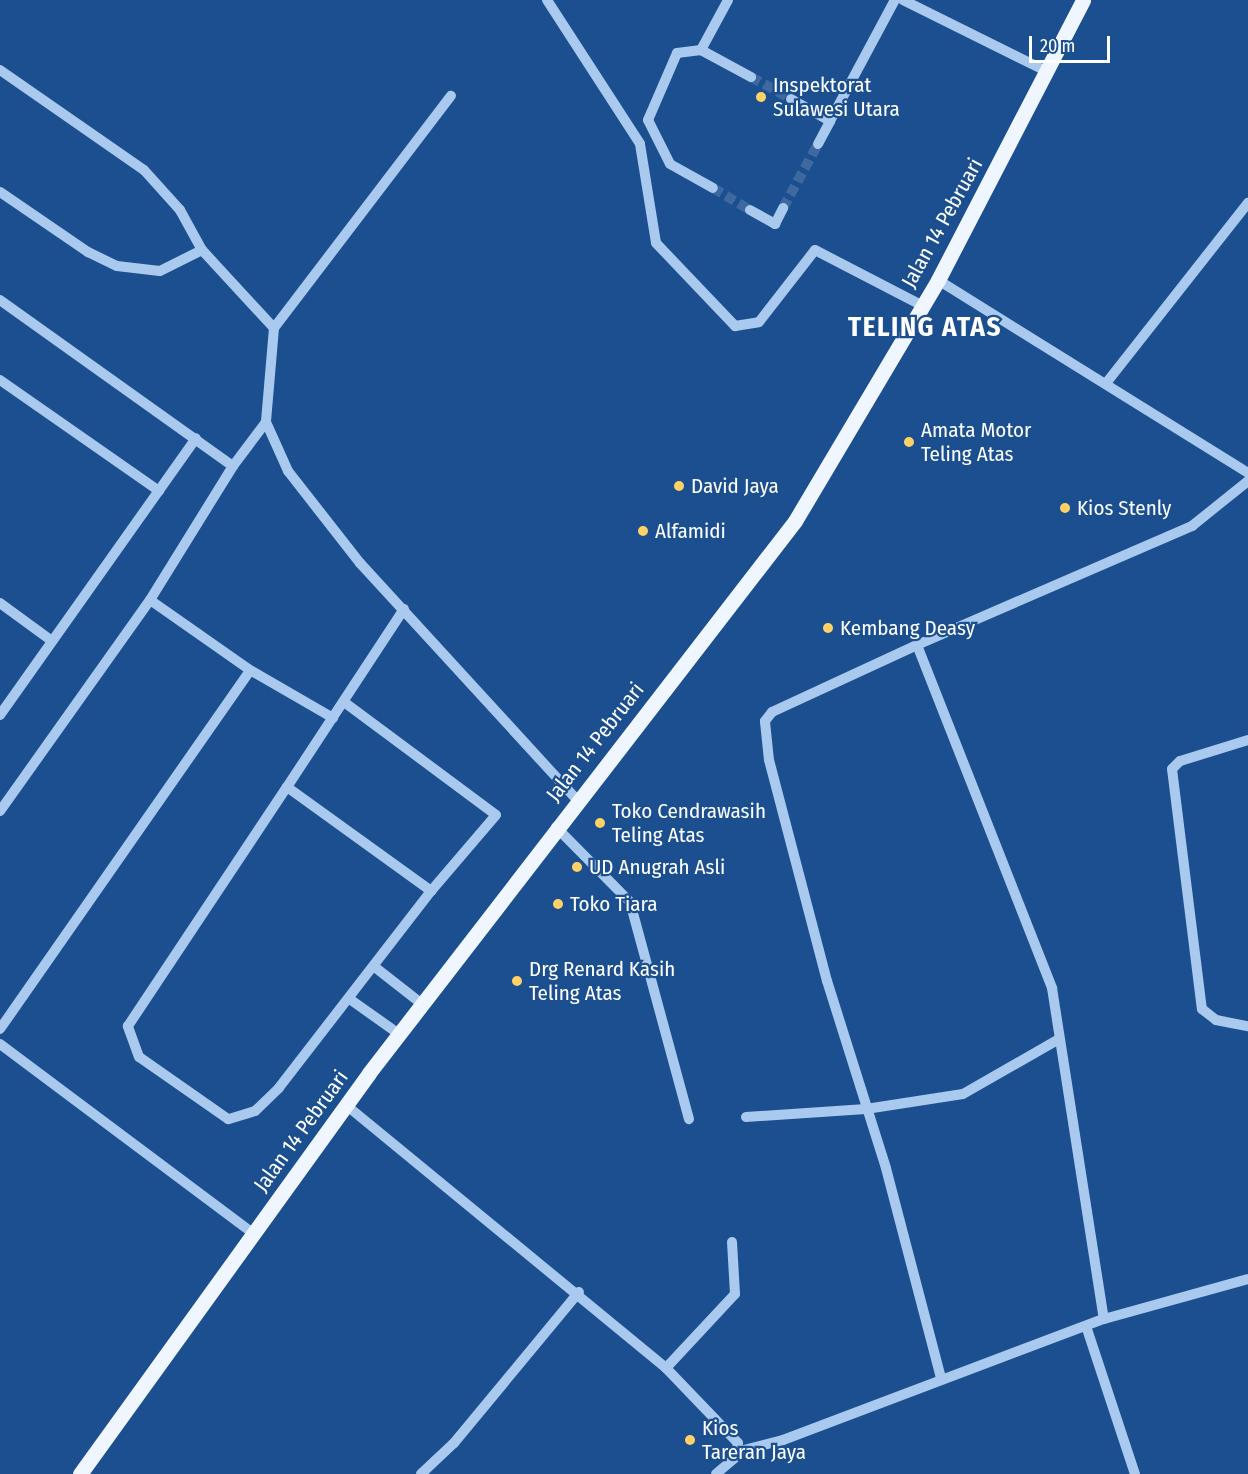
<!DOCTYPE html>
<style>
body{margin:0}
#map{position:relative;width:1248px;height:1474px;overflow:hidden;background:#1b4f8f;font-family:"Fira Sans Condensed",sans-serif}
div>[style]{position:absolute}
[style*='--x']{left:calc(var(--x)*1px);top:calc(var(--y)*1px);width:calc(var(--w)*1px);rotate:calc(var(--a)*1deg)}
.minor-tunnel>*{height:10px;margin-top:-5px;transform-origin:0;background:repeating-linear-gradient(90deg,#3d69a0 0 10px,transparent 0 15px)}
.minor>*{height:10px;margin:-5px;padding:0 5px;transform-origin:5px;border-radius:5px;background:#a9c9ee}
.major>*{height:15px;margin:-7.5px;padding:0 7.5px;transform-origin:7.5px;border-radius:7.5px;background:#f0f6ff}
.dots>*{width:16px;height:16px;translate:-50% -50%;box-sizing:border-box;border:3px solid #1b4f8f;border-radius:50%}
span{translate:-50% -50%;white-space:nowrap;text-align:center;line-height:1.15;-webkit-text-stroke:4.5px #1b4f8f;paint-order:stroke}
.poi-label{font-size:21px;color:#fff}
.left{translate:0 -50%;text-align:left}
.street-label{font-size:21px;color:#fff}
.district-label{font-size:27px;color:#fff;font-weight:700;letter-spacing:1.5px}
.scale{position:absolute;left:1029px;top:36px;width:81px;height:27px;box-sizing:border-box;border:3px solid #fff;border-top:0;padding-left:8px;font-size:18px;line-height:21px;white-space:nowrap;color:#fff;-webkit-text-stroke:4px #1b4f8f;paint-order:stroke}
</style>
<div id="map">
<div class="minor-tunnel">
<div style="--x:751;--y:77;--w:46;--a:28.8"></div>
<div style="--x:713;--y:188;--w:43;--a:30.7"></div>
<div style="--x:783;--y:208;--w:73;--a:-61.3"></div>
</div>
<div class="minor">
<div style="--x:547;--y:0;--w:171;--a:57.1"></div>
<div style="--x:640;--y:144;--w:100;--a:80.8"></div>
<div style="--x:656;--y:243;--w:115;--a:46.4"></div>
<div style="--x:735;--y:326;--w:24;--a:-9"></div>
<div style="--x:759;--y:322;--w:91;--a:-52.1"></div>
<div style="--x:815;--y:250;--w:119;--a:27.4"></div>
<div style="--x:728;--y:0;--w:57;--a:118.4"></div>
<div style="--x:701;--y:50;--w:57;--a:28.4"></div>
<div style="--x:903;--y:0;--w:160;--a:26.4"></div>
<div style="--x:701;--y:50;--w:24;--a:173"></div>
<div style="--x:677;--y:53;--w:73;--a:113.4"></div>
<div style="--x:648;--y:120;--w:49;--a:63.4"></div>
<div style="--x:670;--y:164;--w:49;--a:29.2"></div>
<div style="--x:0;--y:70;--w:175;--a:34.8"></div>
<div style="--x:144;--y:170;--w:54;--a:48"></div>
<div style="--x:180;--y:210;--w:46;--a:61.2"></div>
<div style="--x:202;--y:250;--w:106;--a:47.3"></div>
<div style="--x:274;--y:328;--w:94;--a:94.9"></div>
<div style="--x:266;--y:422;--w:54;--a:65.8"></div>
<div style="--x:288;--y:471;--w:117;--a:52"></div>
<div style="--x:360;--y:563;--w:320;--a:47.5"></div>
<div style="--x:791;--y:99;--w:45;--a:29.4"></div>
<div style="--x:830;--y:121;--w:137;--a:-61.8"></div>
<div style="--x:818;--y:144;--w:26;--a:-62"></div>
<div style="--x:0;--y:192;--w:107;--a:34.3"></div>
<div style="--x:88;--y:252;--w:32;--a:26"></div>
<div style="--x:117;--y:266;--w:43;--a:6.6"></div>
<div style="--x:160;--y:271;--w:47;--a:-26.6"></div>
<div style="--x:750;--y:210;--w:29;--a:29"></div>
<div style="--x:775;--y:224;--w:18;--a:-63"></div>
<div style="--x:938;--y:280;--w:365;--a:31.9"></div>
<div style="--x:0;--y:300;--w:286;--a:35.5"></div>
<div style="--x:233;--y:466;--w:158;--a:121.8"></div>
<div style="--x:150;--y:600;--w:259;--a:125.4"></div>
<div style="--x:274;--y:328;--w:292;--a:-52.7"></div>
<div style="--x:0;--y:380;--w:194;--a:34.9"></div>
<div style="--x:1107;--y:382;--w:228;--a:-51.8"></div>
<div style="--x:233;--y:466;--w:55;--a:-53.1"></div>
<div style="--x:0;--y:603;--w:64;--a:36.2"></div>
<div style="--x:917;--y:645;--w:369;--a:68.5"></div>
<div style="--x:1052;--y:988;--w:335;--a:81.1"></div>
<div style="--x:250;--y:670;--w:96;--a:30"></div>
<div style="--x:344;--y:702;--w:189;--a:36.6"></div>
<div style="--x:496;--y:815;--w:100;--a:130.5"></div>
<div style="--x:0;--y:715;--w:339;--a:-54.7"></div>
<div style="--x:1248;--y:740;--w:71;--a:162.8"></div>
<div style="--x:1180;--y:761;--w:11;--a:135"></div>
<div style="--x:1172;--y:769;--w:242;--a:82.9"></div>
<div style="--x:1202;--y:1009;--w:18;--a:38"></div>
<div style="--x:1216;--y:1020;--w:33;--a:11"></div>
<div style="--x:287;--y:787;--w:178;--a:35.8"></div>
<div style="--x:431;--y:891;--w:249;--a:127.7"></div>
<div style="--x:279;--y:1088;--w:33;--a:136"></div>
<div style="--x:255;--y:1111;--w:28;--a:163"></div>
<div style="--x:228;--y:1119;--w:108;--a:-145.1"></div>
<div style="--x:139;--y:1057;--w:33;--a:-110"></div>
<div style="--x:128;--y:1026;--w:287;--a:-56.4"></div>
<div style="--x:287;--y:787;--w:213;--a:-56.7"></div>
<div style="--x:556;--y:827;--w:105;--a:45.4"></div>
<div style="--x:630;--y:902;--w:225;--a:74.8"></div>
<div style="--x:376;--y:968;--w:58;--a:38"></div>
<div style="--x:351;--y:1000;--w:59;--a:35.3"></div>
<div style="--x:0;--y:1029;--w:437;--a:-55.1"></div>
<div style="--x:250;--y:670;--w:122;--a:-145"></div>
<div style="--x:0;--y:1044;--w:316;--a:36.8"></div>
<div style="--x:346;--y:1105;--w:414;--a:39.4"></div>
<div style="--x:666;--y:1368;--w:104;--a:46.2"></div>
<div style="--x:738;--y:1443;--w:14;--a:98"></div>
<div style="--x:736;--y:1457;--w:26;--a:140"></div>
<div style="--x:746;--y:1117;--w:120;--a:-3.8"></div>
<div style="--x:866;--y:1109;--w:98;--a:-8.8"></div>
<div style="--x:963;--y:1094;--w:111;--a:-29.8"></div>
<div style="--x:1086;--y:1326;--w:156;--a:71.7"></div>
<div style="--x:666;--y:1368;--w:101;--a:-47"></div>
<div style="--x:735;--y:1294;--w:52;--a:-93.3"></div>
<div style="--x:941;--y:1378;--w:217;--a:-104.7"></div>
<div style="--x:886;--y:1168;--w:196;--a:-107.5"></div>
<div style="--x:827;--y:981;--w:228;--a:-104.7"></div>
<div style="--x:769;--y:760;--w:39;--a:-96"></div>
<div style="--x:765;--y:721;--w:11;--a:-52"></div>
<div style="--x:772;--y:712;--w:160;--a:-24.8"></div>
<div style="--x:917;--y:645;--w:300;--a:-23.4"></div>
<div style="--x:1192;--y:526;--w:72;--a:-38.8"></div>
<div style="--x:740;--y:1451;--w:44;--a:-14.3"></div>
<div style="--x:783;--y:1440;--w:343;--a:-20.7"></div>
<div style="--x:1104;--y:1319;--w:149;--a:-15.5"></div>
<div style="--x:421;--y:1474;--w:45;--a:-43.2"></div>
<div style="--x:454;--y:1443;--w:196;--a:-50.4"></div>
</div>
<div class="major">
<div style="--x:80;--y:1474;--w:494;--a:-54.2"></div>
<div style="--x:369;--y:1073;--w:697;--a:-52.34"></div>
<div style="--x:795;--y:521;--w:280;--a:-59.3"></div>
<div style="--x:938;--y:280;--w:315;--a:-62.6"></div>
</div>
<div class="dots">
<div style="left:761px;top:97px;background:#ffd166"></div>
<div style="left:909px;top:442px;background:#ffd166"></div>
<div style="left:679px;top:486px;background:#ffd166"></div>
<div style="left:1065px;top:508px;background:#ffd166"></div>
<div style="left:643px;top:531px;background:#ffd166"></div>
<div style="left:828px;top:628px;background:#ffd166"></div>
<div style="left:600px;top:823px;background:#ffd166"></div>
<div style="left:577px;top:867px;background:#ffd166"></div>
<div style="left:558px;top:904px;background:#ffd166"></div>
<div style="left:517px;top:981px;background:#ffd166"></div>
<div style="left:690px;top:1440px;background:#ffd166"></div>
</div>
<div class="poi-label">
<span class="left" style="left:773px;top:97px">Inspektorat<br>Sulawesi Utara</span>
<span class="left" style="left:921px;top:442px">Amata Motor<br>Teling Atas</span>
<span class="left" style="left:691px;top:486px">David Jaya</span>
<span class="left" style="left:1077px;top:508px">Kios Stenly</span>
<span class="left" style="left:655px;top:531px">Alfamidi</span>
<span class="left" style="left:840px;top:628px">Kembang Deasy</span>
<span class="left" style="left:612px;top:823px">Toko Cendrawasih<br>Teling Atas</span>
<span class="left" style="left:589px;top:867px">UD Anugrah Asli</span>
<span class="left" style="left:570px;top:904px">Toko Tiara</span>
<span class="left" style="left:529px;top:981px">Drg Renard Kasih<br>Teling Atas</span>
<span class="left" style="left:702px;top:1440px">Kios<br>Tareran Jaya</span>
</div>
<div class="street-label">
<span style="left:942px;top:223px;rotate:-61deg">Jalan 14 Pebruari</span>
<span style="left:595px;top:742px;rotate:-52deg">Jalan 14 Pebruari</span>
<span style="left:301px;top:1131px;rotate:-54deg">Jalan 14 Pebruari</span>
</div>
<div class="district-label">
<span style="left:925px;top:328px">TELING ATAS</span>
</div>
<div class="scale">20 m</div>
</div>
